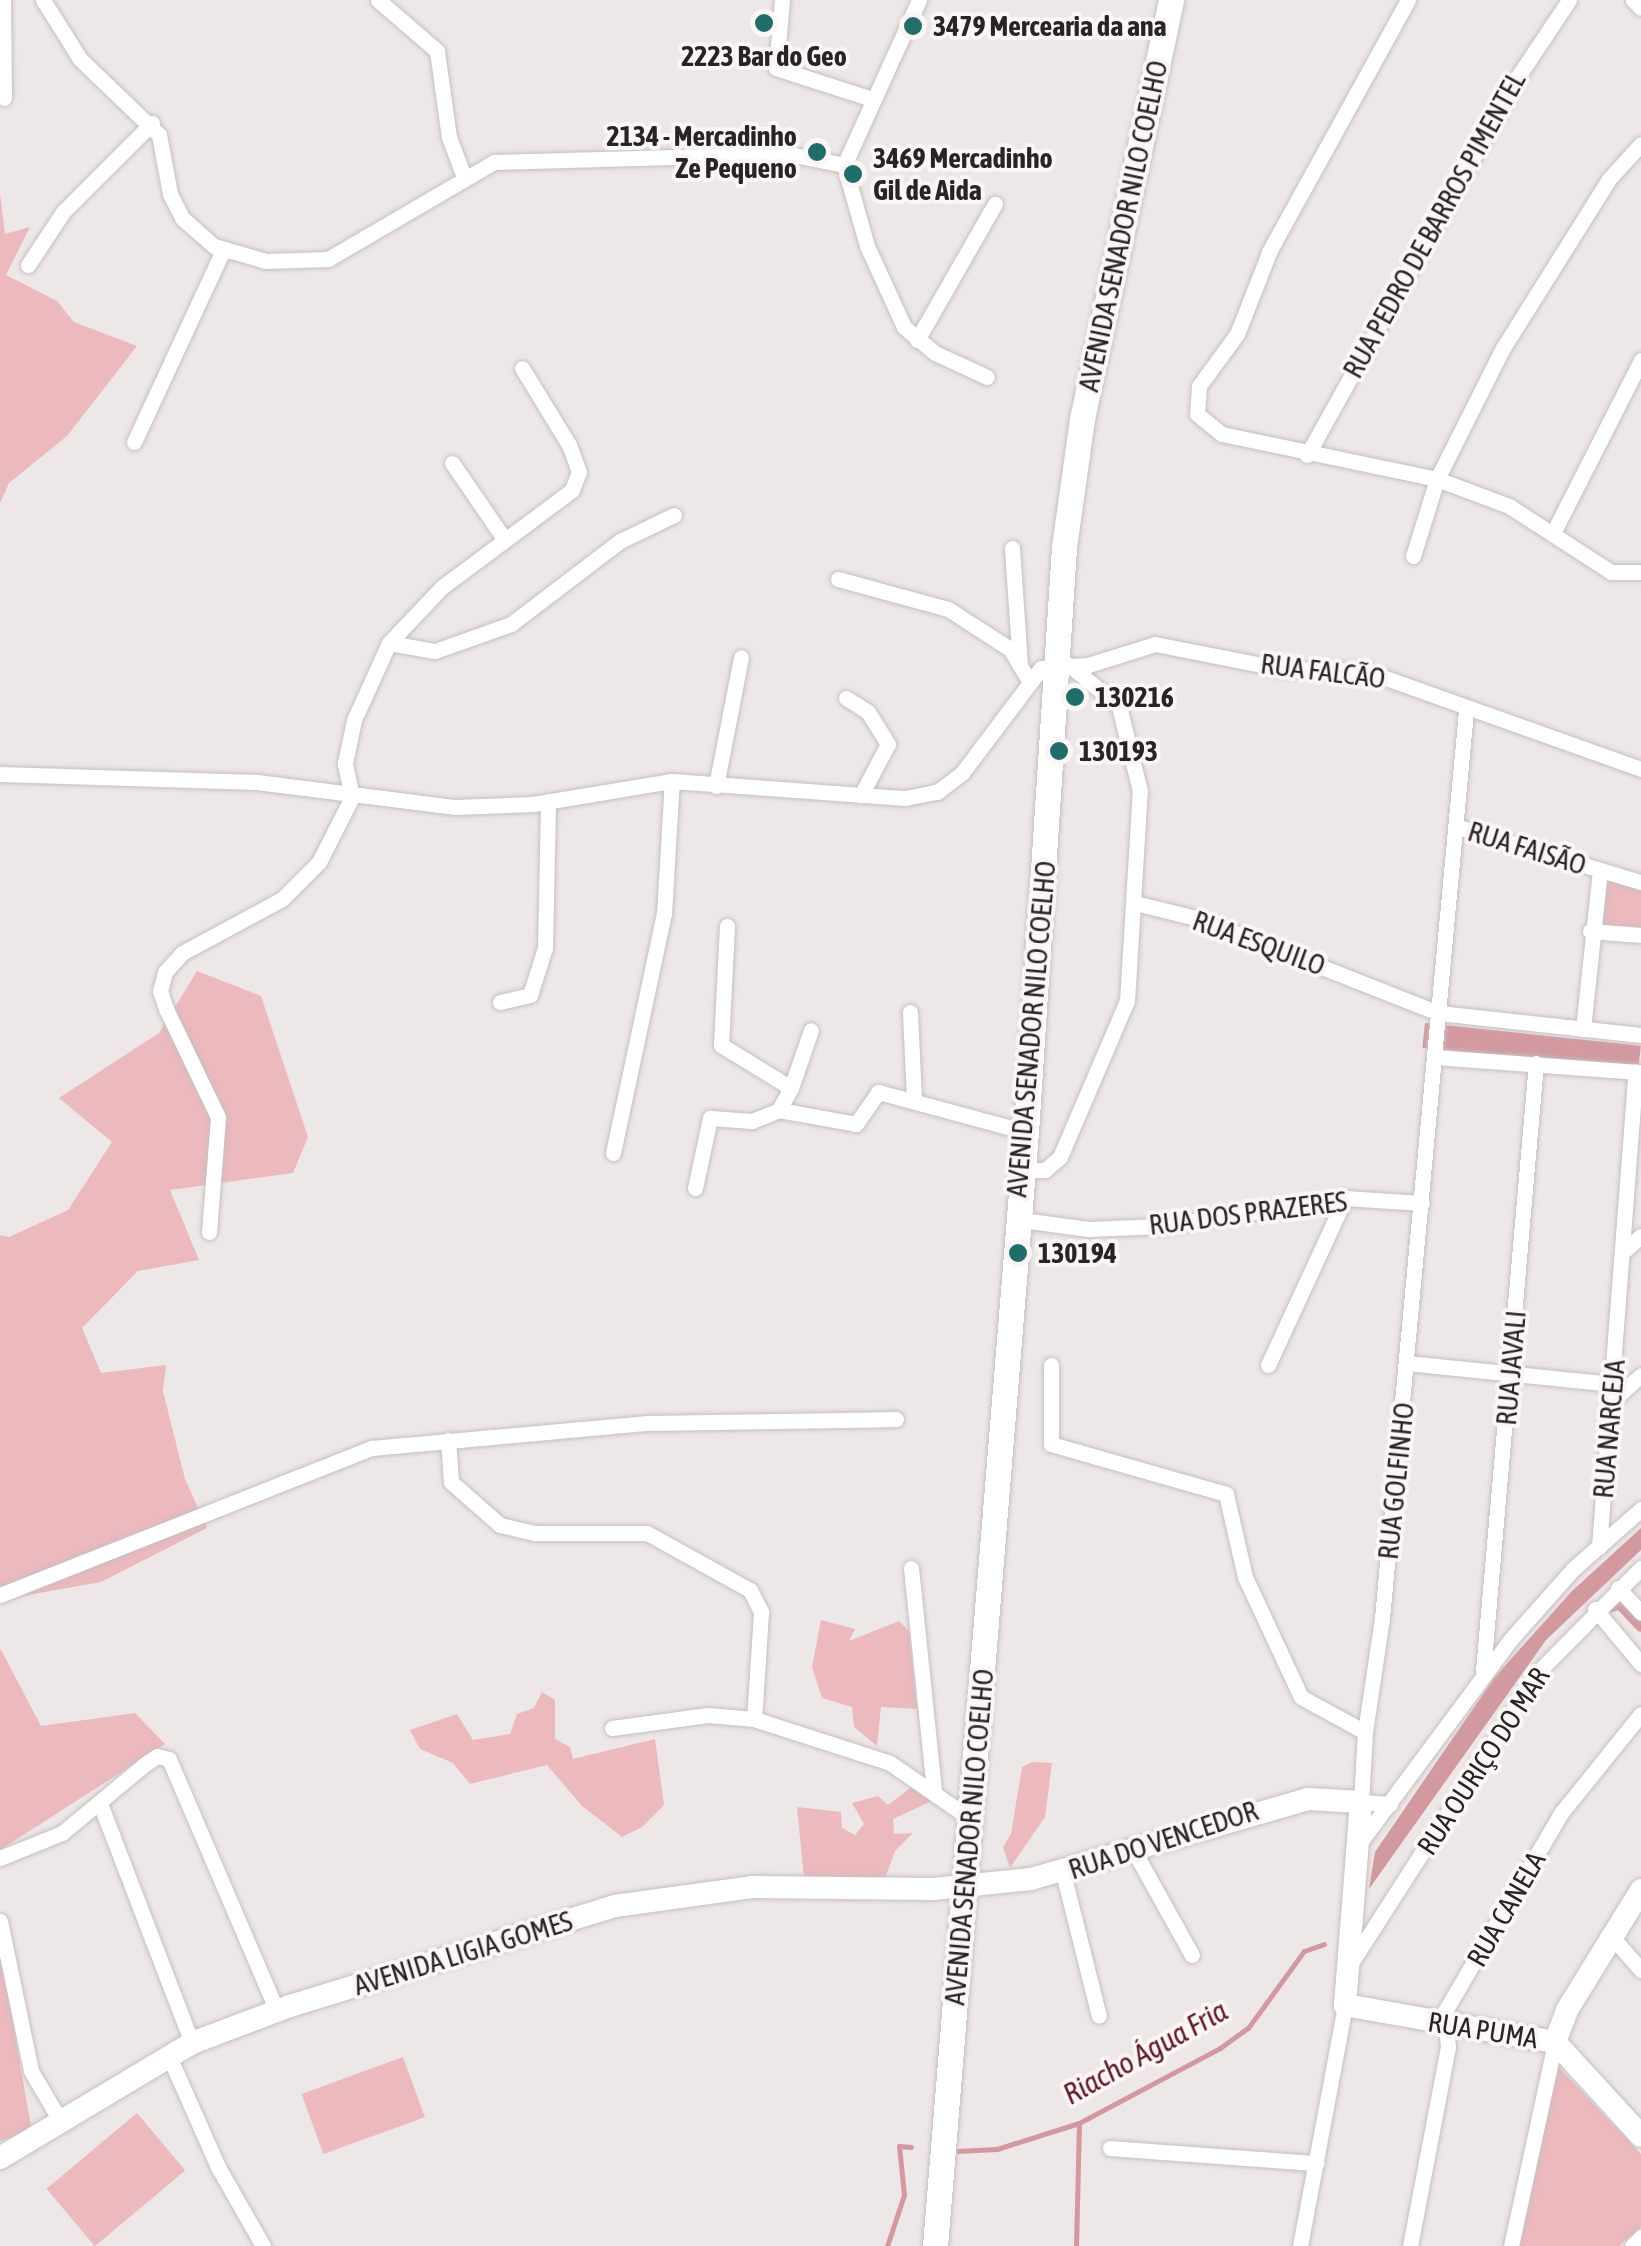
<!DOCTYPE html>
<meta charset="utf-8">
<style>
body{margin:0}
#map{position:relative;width:1641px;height:2246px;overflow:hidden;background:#eee7e8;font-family:"Asap Condensed",sans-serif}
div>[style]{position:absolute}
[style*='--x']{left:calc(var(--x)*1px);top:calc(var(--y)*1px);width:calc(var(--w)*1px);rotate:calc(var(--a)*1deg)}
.green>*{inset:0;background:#ebb9be;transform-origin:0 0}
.water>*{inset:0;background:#d399a0;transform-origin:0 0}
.stream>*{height:5px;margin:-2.5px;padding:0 2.5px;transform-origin:2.5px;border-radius:2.5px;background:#d399a0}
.canal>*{height:15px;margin:-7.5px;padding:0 7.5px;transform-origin:7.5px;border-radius:7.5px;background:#d399a0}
.roads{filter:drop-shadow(0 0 2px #c6bfc0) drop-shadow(0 0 2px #c6bfc0)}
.street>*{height:15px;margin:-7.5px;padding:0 7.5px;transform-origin:7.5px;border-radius:7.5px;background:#fff}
.secondary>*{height:22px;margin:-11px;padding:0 11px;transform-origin:11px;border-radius:11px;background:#fff}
.primary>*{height:25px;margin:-12.5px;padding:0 12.5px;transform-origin:12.5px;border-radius:12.5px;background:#fff}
.dots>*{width:28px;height:28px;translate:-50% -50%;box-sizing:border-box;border:5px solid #fbf5f5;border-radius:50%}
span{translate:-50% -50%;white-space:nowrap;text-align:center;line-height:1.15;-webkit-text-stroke:8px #fbf5f5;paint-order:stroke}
.poi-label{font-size:28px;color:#272425;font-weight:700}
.left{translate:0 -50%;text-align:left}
.right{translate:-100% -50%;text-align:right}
.street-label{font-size:28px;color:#272425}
.water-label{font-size:30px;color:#5e1a29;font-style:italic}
</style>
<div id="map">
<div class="green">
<div style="clip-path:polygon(0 193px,5px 234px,30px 227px,6px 275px,57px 301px,74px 322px,137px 346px,67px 436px,9px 483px,0 503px)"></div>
<div style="clip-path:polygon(1604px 877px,1641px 889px,1641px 930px,1600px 925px)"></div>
<div style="clip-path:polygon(197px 971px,261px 996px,308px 1137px,293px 1173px,170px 1190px,199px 1260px,138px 1271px,82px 1328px,101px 1373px,166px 1365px,163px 1391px,185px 1479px,207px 1528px,101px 1582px,0 1600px,0 1235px,9px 1237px,68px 1210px,112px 1142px,59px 1098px,159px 1033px)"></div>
<div style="clip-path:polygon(821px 1620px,855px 1629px,849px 1641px,899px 1621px,909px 1631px,917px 1709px,881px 1707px,877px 1746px,854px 1727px,852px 1707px,822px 1698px,812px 1667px)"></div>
<div style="clip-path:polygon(0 1648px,41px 1726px,135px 1713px,165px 1744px,0 1850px)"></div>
<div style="clip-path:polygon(542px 1692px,555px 1700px,555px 1739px,570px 1747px,573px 1759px,655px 1739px,664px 1805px,642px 1827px,622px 1837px,582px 1806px,547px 1765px,470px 1784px,453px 1763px,420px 1749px,410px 1730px,457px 1714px,473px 1740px,510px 1734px,517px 1714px,534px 1708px)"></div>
<div style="clip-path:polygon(1032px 1762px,1052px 1763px,1045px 1817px,1010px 1868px,1003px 1847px,1011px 1834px,1022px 1767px)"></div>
<div style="clip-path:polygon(914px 1785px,932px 1801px,893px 1819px,894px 1834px,913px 1833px,895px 1851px,885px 1878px,804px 1878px,797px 1807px,841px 1812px,842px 1828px,855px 1835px,864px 1824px,852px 1803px,878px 1796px,888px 1805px)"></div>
<div style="clip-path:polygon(0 1950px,32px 2132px,0 2141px)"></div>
<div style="left:403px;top:2057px;width:64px;height:108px;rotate:70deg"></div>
<div style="clip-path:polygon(1556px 2064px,1641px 2154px,1641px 2227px,1619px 2246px,1517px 2246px)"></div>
<div style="left:137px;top:2113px;width:75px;height:118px;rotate:50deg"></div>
</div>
<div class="water">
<div style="left:1425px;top:1023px;width:217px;height:25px;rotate:6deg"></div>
<div style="clip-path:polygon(1641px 1528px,1641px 1550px,1546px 1640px,1369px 1889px,1375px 1852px,1494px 1678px,1572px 1591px)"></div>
</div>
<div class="stream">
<div style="--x:957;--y:2151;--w:40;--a:-2.9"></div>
<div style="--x:997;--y:2149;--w:86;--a:-17.6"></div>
<div style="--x:1079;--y:2123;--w:160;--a:-28"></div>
<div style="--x:1220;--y:2048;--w:34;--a:-36"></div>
<div style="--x:1248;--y:2028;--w:95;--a:-54"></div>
<div style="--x:1304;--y:1951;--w:21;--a:-19"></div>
<div style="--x:887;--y:2246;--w:54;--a:-71.6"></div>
<div style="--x:904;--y:2195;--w:49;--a:-95.8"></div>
<div style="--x:899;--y:2146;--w:12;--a:5"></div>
<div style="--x:1076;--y:2246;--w:123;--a:-88.6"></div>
</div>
<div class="canal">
<div style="--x:1612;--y:1604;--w:8;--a:-40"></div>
<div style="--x:1618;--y:1599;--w:34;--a:47"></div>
</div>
<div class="roads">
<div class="street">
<div style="--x:3;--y:0;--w:98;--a:89.4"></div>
<div style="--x:43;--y:0;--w:70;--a:57.9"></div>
<div style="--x:80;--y:59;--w:110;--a:43.9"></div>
<div style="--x:159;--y:135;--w:60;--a:79.4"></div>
<div style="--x:170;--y:194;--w:27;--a:63"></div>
<div style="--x:182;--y:218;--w:43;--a:41.2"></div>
<div style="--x:214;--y:246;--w:54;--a:16.1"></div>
<div style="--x:266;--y:261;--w:62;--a:-1.8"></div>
<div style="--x:328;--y:259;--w:192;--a:-30.3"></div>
<div style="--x:494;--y:162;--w:295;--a:-1.6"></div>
<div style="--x:789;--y:154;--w:56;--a:11.3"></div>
<div style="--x:378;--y:0;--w:78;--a:40.8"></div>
<div style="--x:437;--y:51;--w:87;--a:82.1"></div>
<div style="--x:449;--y:137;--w:43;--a:69.4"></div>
<div style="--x:782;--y:0;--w:68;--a:95"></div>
<div style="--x:776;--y:68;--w:98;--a:17.9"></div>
<div style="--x:919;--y:0;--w:181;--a:114.4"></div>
<div style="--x:844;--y:165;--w:84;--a:74.1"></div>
<div style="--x:867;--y:246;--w:89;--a:65.4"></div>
<div style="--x:904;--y:327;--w:40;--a:40"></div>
<div style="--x:935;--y:353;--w:57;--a:24.8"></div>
<div style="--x:1408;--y:0;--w:286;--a:118.9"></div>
<div style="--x:1270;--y:250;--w:90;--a:111.4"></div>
<div style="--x:1237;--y:334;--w:64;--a:126.2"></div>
<div style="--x:1199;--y:386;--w:28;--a:94"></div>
<div style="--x:1197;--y:414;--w:32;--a:39"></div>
<div style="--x:1222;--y:434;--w:220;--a:11.8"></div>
<div style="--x:1437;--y:479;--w:77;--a:20.6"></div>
<div style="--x:1509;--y:506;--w:121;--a:32.9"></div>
<div style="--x:1611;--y:572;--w:30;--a:0"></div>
<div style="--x:1633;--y:0;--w:11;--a:45"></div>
<div style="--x:28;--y:265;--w:64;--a:-56.6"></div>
<div style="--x:63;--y:212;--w:126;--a:-45"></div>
<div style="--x:917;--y:340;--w:157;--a:-60.2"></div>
<div style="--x:134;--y:442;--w:212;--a:-65.1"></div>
<div style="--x:1307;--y:455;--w:435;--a:-60.8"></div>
<div style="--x:1519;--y:75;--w:90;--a:-56.3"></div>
<div style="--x:452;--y:463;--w:93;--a:55.5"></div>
<div style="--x:1554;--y:531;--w:192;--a:-63"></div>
<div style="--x:1012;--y:548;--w:118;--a:86.1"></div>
<div style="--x:1413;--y:556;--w:81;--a:-72.7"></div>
<div style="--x:1437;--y:479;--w:147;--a:-63.3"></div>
<div style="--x:1503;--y:348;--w:199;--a:-57.9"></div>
<div style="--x:1609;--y:179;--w:47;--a:-47.6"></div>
<div style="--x:838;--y:579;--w:114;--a:15.3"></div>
<div style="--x:948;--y:609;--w:74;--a:32.8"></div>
<div style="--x:1010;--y:649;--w:35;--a:59"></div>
<div style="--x:389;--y:643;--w:47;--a:9.9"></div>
<div style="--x:435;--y:651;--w:81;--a:-19.6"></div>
<div style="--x:511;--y:624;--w:137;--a:-37.3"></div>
<div style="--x:620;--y:541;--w:60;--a:-25.7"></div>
<div style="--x:846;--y:698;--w:26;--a:32"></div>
<div style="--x:868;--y:712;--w:38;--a:58"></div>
<div style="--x:888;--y:744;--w:58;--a:117.9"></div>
<div style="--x:0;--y:774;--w:257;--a:1.8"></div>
<div style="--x:257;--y:782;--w:200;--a:7.2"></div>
<div style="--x:455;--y:807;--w:78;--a:-2.2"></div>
<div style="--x:533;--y:804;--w:141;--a:-9.4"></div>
<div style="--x:672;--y:781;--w:234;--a:4.2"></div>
<div style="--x:905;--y:798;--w:33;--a:-11"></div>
<div style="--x:937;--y:792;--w:31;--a:-37"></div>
<div style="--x:962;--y:773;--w:131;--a:-53"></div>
<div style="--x:1041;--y:668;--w:47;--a:-3.7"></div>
<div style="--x:1088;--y:665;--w:70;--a:-17.4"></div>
<div style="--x:1155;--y:644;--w:129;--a:11.1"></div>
<div style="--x:1282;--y:669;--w:84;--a:1.4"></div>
<div style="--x:1366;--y:671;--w:292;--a:19.6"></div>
<div style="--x:716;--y:786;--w:131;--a:-79"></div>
<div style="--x:1455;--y:826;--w:194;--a:16.8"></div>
<div style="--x:1135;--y:903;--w:67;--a:13.8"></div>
<div style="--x:1200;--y:919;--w:257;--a:21.5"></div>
<div style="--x:1439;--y:1013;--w:203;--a:6.2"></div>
<div style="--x:727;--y:926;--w:119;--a:92.9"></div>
<div style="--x:721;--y:1045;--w:82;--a:31.6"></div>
<div style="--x:791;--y:1088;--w:25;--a:119"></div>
<div style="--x:1590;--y:931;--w:51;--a:4.5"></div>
<div style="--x:500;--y:1002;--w:31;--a:-13"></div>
<div style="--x:530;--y:995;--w:49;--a:-72.3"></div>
<div style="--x:545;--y:948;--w:147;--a:-88.8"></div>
<div style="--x:910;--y:1012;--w:89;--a:87.4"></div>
<div style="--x:1583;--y:1029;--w:160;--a:-83.9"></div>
<div style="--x:1435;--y:1057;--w:207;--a:4.2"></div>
<div style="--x:791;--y:1088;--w:61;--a:-71"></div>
<div style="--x:613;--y:1153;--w:244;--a:-78"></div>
<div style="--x:664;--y:914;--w:133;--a:-86.6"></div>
<div style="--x:1021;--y:1170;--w:24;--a:0"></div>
<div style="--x:1045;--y:1170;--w:20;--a:-41"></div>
<div style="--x:1060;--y:1157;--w:170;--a:-66.8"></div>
<div style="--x:1127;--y:1001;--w:210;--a:-86.5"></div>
<div style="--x:1140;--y:791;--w:88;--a:-103.9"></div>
<div style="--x:1119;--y:706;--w:65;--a:-140.6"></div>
<div style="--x:695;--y:1188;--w:72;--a:-77.9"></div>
<div style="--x:710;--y:1118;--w:42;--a:4.1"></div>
<div style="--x:752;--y:1121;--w:29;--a:-22"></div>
<div style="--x:779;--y:1110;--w:78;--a:10.3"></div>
<div style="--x:856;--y:1124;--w:39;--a:-55"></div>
<div style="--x:878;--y:1092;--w:153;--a:15.1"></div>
<div style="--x:1015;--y:1219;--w:74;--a:7.8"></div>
<div style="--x:1088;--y:1229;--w:72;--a:-2.4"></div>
<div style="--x:1160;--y:1226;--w:187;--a:-8.6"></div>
<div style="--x:1345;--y:1198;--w:77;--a:3.7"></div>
<div style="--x:209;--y:1232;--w:115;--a:-85.5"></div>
<div style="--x:218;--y:1117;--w:120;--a:-115.7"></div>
<div style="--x:166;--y:1009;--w:19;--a:-108"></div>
<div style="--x:160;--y:991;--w:20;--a:-75"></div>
<div style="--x:165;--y:972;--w:25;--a:-48"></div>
<div style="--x:182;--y:953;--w:114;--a:-28.4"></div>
<div style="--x:282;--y:899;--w:52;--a:-45"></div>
<div style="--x:319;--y:862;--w:73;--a:-63.1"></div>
<div style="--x:352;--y:797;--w:35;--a:-102"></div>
<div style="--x:345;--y:763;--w:44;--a:-78.2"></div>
<div style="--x:354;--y:720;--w:85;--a:-65.6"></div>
<div style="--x:389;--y:643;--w:77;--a:-46.6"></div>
<div style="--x:442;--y:587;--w:162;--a:-36.7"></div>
<div style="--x:572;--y:490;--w:19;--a:-69"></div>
<div style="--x:579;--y:472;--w:29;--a:-110"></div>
<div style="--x:569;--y:445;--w:90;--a:-121.4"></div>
<div style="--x:1623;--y:1252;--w:24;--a:-42"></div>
<div style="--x:1407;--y:1363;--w:207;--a:5.8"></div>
<div style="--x:1051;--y:1365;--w:79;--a:90"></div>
<div style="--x:1051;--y:1444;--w:182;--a:15.9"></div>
<div style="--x:1226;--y:1494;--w:85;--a:77.1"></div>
<div style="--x:1245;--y:1577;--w:132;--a:65"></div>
<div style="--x:1301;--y:1697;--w:73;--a:28.7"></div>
<div style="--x:1268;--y:1365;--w:184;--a:-65.2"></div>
<div style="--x:1611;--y:1402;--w:40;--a:-42"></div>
<div style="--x:448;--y:1440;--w:42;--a:85.9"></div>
<div style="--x:451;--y:1482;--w:65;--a:41.3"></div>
<div style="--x:500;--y:1525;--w:37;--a:13"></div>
<div style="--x:536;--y:1533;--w:111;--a:0"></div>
<div style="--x:647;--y:1533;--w:118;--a:29"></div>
<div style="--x:750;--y:1590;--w:25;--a:63"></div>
<div style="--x:761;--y:1612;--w:107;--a:93.7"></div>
<div style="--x:1599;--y:1547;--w:477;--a:-85.6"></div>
<div style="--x:911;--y:1568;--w:224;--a:84.1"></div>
<div style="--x:1618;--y:1588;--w:34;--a:47"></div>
<div style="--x:0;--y:1595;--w:400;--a:-21.6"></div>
<div style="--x:372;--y:1448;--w:277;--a:-5.2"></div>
<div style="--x:648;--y:1423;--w:248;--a:-0.9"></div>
<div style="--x:1595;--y:1609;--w:72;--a:50.1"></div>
<div style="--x:1483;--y:1671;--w:610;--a:-85.02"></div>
<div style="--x:612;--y:1728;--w:97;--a:-7.7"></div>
<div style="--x:708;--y:1715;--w:46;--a:5"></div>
<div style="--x:754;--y:1719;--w:143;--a:17.9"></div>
<div style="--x:890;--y:1763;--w:98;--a:34.7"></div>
<div style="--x:1390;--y:1804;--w:29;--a:-176"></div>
<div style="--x:1361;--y:1802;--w:70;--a:-86.7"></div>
<div style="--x:1365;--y:1732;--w:115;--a:-81.5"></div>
<div style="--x:1382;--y:1618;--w:911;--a:-84.71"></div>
<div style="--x:101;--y:1806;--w:254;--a:69"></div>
<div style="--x:1358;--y:1845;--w:255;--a:-53.4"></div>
<div style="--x:1510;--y:1640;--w:95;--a:-48.4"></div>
<div style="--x:1573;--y:1569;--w:91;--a:-41.4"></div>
<div style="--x:1134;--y:1851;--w:119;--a:60.9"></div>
<div style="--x:0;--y:1858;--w:67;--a:-22"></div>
<div style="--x:62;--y:1833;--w:108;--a:-39.7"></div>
<div style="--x:145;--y:1764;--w:14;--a:-34"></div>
<div style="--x:157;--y:1756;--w:12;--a:14"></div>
<div style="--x:169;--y:1759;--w:274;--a:66.8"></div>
<div style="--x:1063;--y:1873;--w:147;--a:75.9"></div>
<div style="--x:0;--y:1921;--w:153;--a:78.3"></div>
<div style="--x:31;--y:2071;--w:59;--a:59.5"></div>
<div style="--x:1613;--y:1938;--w:43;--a:48.8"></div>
<div style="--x:1351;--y:1963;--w:345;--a:-57.3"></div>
<div style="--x:1537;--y:1673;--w:148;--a:-45.3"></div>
<div style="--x:168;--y:2054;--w:124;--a:66.1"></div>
<div style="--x:218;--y:2167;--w:91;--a:60.3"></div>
<div style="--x:1110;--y:2148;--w:207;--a:4.2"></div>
<div style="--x:1300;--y:2246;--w:245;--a:-79.4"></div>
<div style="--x:1410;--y:2246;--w:203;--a:-79.2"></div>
<div style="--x:1448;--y:2047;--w:36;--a:-95"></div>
<div style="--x:1445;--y:2011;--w:229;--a:-59.6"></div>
<div style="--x:1561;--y:1813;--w:127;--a:-51.1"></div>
<div style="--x:1511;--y:2246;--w:209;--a:-77.8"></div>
<div style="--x:1632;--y:2246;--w:13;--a:-45"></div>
</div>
<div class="secondary">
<div style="--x:1555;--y:2042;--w:34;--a:-69"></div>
<div style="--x:1567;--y:2010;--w:141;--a:-58.3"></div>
<div style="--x:0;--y:2158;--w:224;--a:-30.9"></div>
<div style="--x:192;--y:2043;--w:105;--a:-20.7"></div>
<div style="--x:290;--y:2006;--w:340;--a:-17.1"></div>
<div style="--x:615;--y:1906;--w:138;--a:-7.9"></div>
<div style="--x:752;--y:1887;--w:181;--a:0.6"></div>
<div style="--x:933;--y:1889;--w:99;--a:-5.8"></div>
<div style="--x:1031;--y:1879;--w:288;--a:-16.1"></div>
<div style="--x:1308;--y:1799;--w:53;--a:3.2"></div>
<div style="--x:1361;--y:1802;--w:204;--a:94.5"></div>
<div style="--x:1345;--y:2005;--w:213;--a:10"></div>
<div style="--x:1555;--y:2042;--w:127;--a:47.5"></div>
</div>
<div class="primary">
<div style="--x:935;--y:2246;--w:1118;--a:-85.33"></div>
<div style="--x:1026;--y:1132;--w:586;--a:-86.28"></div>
<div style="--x:1064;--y:547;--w:129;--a:-82"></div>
<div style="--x:1082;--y:419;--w:428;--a:-78"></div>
</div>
</div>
<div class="dots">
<div style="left:764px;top:23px;background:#226d6a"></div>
<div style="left:913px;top:26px;background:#226d6a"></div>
<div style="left:817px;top:152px;background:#226d6a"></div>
<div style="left:853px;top:174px;background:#226d6a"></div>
<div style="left:1075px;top:697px;background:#226d6a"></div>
<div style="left:1059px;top:751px;background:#226d6a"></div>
<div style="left:1018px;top:1253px;background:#226d6a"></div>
</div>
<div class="poi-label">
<span class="left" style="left:933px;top:26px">3479 Mercearia da ana</span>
<span style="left:764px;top:56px">2223 Bar do Geo</span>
<span class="right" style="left:797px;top:152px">2134 - Mercadinho<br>Ze Pequeno</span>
<span class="left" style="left:873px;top:174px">3469 Mercadinho<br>Gil de Aida</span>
<span class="left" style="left:1095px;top:697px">130216</span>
<span class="left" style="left:1079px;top:751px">130193</span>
<span class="left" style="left:1038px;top:1253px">130194</span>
</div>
<div class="street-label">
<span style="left:1434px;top:225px;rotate:-61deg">RUA PEDRO DE BARROS PIMENTEL</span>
<span style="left:1123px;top:226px;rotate:-78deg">AVENIDA SENADOR NILO COELHO</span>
<span style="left:1323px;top:671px;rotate:7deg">RUA FALCÃO</span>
<span style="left:1527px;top:848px;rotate:17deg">RUA FAISÃO</span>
<span style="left:1259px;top:943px;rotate:20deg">RUA ESQUILO</span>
<span style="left:1031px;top:1029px;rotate:-85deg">AVENIDA SENADOR NILO COELHO</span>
<span style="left:1248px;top:1213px;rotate:-7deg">RUA DOS PRAZERES</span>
<span style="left:1511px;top:1368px;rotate:-85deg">RUA JAVALI</span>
<span style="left:1609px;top:1429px;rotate:-85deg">RUA NARCEJA</span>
<span style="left:1396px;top:1481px;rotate:-84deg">RUA GOLFINHO</span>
<span style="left:1483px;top:1761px;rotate:-57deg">RUA OURIÇO DO MAR</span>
<span style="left:969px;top:1837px;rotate:-85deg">AVENIDA SENADOR NILO COELHO</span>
<span style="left:1163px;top:1840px;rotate:-18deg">RUA DO VENCEDOR</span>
<span style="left:1506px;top:1909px;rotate:-60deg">RUA CANELA</span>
<span style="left:463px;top:1953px;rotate:-17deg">AVENIDA LIGIA GOMES</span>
<span style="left:1483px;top:2030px;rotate:9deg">RUA PUMA</span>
</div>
<div class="water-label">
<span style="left:1145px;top:2052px;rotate:-29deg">Riacho Água Fria</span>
</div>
</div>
